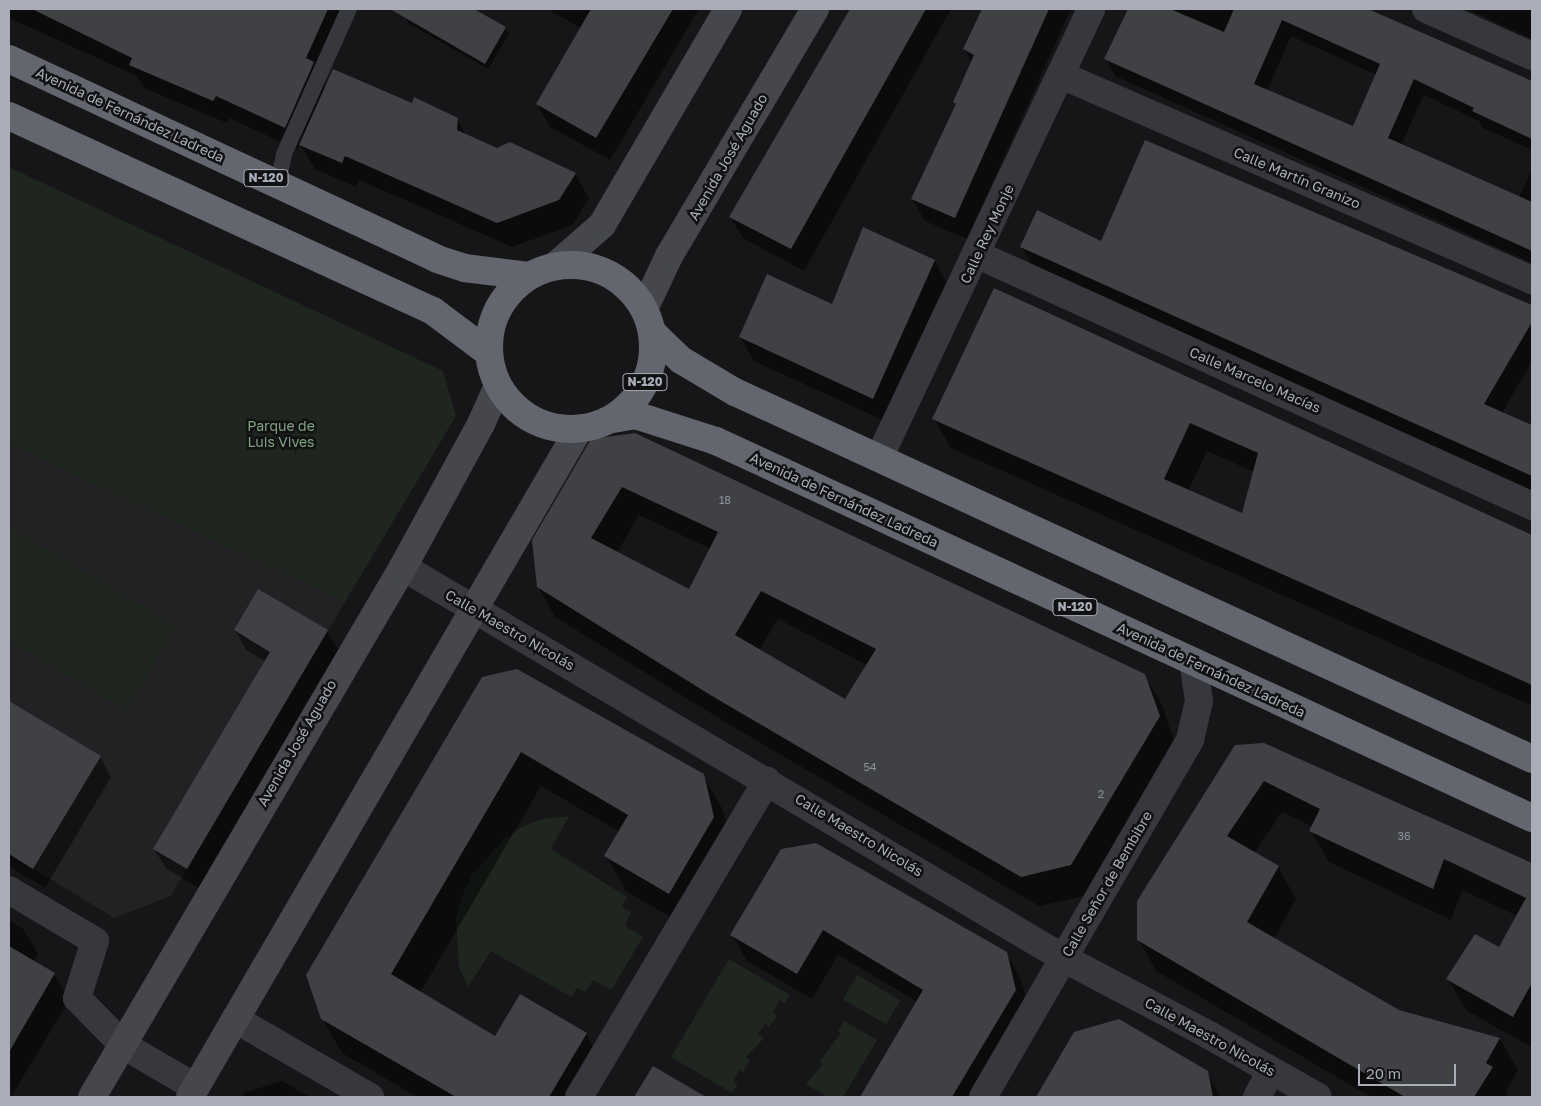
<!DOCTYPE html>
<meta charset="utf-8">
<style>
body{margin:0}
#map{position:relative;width:1541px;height:1106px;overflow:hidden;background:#161618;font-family:"Golos Text",sans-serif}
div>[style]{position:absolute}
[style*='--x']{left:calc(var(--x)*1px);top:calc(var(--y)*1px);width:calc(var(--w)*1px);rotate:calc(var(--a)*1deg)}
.built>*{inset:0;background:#222225}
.green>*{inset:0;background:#1e261f;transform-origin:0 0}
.shadow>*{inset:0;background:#0007}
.building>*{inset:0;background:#404145}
.lane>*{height:16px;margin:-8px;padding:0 8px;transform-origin:8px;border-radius:8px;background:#37383d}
.street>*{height:28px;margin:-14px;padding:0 14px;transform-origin:14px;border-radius:14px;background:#37383d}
.secondary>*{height:28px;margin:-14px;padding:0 14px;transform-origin:14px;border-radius:14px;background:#45474d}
.highway>*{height:28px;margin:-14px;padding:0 14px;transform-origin:14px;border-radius:14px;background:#63666e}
.highway>.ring{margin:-14px;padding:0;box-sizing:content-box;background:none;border:28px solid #63666e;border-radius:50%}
span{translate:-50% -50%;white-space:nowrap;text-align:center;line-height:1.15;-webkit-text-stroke:5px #111113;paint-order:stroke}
.number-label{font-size:11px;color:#8e929b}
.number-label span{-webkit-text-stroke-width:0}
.shield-label span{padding:1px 4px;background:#111113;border:1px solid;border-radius:4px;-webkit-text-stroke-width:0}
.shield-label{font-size:12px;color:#a8adb8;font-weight:700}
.street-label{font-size:14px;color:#a8adb8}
.park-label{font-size:14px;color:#7fa381}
.frame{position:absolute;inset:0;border:10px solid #a8adb8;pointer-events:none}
.scale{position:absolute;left:1358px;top:1064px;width:98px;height:22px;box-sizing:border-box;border:2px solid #a8adb8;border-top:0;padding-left:6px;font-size:15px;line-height:18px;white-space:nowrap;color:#a8adb8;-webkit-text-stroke:4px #111113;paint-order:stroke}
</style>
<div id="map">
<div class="built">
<div style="clip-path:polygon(9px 444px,345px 602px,171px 896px,114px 918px,9px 854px)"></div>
</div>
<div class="green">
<div style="clip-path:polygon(9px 167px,443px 371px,456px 416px,345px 602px,9px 444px)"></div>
<div style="clip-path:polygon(9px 527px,176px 626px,127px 711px,9px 641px)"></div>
<div style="clip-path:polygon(569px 816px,551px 849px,627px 897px,622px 907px,631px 912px,625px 926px,643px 937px,611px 990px,593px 980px,585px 992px,577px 988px,571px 997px,491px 951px,468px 987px,459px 967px,456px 920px,462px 896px,472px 875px,504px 839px,524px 826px,542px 819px)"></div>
<div style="clip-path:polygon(729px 959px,790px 995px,785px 1003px,780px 1000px,773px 1012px,777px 1016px,769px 1027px,765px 1024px,758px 1034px,764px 1038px,746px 1057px,750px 1061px,743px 1072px,740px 1069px,733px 1082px,738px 1085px,732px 1093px,671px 1057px)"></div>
<div style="left:857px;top:975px;width:50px;height:28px;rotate:30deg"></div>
<div style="clip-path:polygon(844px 1021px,877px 1040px,843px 1097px,828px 1097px,806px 1084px,823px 1064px,819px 1062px,841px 1033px,838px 1031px)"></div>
</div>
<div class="shadow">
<div style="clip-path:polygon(9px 9px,352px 9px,321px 76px,327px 86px,457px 119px,466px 136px,497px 149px,575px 174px,589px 198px,573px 225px,512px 247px,359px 180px,356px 187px,315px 169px,300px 144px,298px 150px,229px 118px,227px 123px,144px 88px,137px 76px,9px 18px)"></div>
<div style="clip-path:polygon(409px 9px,472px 9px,505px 28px,509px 34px,488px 69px,408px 23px,405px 16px)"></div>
<div style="clip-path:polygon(547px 9px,699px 9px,610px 160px,550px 127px,537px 104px,581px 28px)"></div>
<div style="clip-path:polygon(851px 9px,951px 9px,804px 271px,743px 238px,730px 217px)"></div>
<div style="clip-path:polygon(983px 9px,1071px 9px,967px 239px,925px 221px,912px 199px,957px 106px,954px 102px,972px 62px,964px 49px)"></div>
<div style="clip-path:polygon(evenodd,1129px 9px,1364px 9px,1532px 83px,1532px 150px,1483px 128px,1479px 121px,1424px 95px,1401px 145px,1519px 197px,1532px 169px,1532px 263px,1115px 76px,1106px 59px,1129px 9px,1291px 36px,1377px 75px,1354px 128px,1267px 91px,1291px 36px)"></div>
<div style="clip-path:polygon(1467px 9px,1532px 9px,1532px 39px)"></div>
<div style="clip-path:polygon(1145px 142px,1532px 307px,1532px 361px,1502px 413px,1530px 426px,1532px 422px,1532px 490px,1032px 266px,1021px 246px,1101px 243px)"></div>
<div style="clip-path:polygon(864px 229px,935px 261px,948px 286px,887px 422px,754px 361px,740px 337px,832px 305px)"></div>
<div style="clip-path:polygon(evenodd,995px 290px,1532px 537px,1532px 706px,951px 448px,934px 419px,995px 290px,1207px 451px,1254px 472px,1243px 515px,1188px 491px,1207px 451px)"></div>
<div style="clip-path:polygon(evenodd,592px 440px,1144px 675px,1162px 705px,1176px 747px,1088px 895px,1039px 906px,730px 725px,555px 617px,538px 587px,592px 440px,639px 515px,711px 549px,689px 591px,617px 553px,639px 515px,592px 440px,778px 619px,867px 665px,846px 701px,759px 650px,778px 619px)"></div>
<div style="clip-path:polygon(259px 591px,327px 631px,339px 651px,199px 888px,166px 868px,154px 849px,265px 661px,246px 650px,235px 630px)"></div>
<div style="clip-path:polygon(483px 678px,703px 775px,723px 810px,733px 852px,689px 928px,626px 891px,606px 856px,620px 832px,541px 786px,420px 993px,496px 1038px,586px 1034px,606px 1068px,589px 1097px,417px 1097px,342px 1053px,322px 1018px)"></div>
<div style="clip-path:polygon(9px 703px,100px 757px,111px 777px,45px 888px,9px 866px)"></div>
<div style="clip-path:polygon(1263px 744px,1532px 864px,1531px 1047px,1466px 1010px,1448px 979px,1499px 948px,1517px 916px,1462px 890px,1451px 920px,1329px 862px,1311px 831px,1313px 827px,1282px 812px,1254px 854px,1278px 867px,1296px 899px,1274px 939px,1399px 1011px,1500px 1039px,1518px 1070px,1506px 1091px,1509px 1097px,1371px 1097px,1156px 971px,1138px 939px)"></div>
<div style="clip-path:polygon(782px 851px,1006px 953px,1021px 979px,1030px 1016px,982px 1097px,861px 1097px,918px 1002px,838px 955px,812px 999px,747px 961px,732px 935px)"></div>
<div style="clip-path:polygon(9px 920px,23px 929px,38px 954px,33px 962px,54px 974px,69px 1000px,11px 1097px)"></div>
<div style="clip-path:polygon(1075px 1033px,1207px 1072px,1220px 1097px,1037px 1097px)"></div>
<div style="clip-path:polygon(653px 1068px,703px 1097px,636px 1097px)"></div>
<div style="clip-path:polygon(282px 1081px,310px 1097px,241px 1097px,244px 1093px)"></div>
</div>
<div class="building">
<div style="clip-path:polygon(32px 9px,328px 9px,306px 58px,314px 62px,285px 128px,216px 96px,213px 101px,129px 65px,132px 58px)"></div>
<div style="clip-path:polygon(390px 9px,474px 9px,506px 27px,485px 64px)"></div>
<div style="clip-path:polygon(591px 9px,673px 9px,596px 138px,536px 104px)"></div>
<div style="clip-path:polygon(850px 9px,926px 9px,791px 249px,729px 217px)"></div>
<div style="clip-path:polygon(982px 9px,1049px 9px,955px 218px,911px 199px,956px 104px,953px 102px,974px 55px,963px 49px)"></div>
<div style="clip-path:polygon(evenodd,1128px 9px,1170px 9px,1224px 32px,1234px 9px,1368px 9px,1532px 81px,1532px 139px,1472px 111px,1474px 108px,1414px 79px,1388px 138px,1532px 202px,1532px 251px,1104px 59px,1128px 9px,1282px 20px,1380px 64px,1353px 126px,1254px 84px,1282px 20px)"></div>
<div style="clip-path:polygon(333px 69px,412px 103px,414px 97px,458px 118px,457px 130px,497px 148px,510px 142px,576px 173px,559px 200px,497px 223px,345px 156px,342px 163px,299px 145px)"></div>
<div style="clip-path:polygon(1145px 140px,1532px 305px,1532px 322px,1484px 404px,1532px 425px,1532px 476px,1020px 247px,1037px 210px,1101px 241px)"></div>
<div style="clip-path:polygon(863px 227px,935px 260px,873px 399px,739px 337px,767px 274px,832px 304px)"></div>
<div style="clip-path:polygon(evenodd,994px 288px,1532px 535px,1532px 685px,932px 419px,994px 288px,1190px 423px,1258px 453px,1242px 513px,1164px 479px,1190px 423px)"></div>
<div style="clip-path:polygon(evenodd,635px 433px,1145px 674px,1160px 716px,1071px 865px,1021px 877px,712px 696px,537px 587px,532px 540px,591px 439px,635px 433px,622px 487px,718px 532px,689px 589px,591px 538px,622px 487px,635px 433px,761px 591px,876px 649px,845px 699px,735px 635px,761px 591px)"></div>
<div style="clip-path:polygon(258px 589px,328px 630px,187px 869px,153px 849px,270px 652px,234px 630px)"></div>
<div style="clip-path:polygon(517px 669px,704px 774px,714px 817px,669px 894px,604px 856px,628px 815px,521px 752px,391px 974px,495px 1036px,520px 994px,587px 1033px,549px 1097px,456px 1097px,321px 1019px,306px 975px,482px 677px)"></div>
<div style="clip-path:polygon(9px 701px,101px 756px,33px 869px,9px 854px)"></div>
<div style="clip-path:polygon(1264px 743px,1532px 863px,1532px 983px,1513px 1017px,1446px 979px,1475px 934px,1499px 947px,1526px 898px,1444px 859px,1433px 889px,1309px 831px,1320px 809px,1264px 781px,1227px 836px,1279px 866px,1247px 922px,1399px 1010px,1500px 1038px,1486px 1063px,1493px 1067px,1474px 1097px,1405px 1097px,1137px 940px,1137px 901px,1235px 745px)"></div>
<div style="clip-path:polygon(816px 843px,1007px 952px,1016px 990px,952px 1097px,860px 1097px,923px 990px,823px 930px,797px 974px,730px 935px,781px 849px)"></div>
<div style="clip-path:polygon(9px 946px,55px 973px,9px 1052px)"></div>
<div style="clip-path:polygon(1119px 1019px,1208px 1071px,1213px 1097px,1036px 1097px,1074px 1032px)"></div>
<div style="clip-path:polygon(653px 1066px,706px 1097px,634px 1097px)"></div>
</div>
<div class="lane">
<div style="--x:278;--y:183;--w:30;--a:-78"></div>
<div style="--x:284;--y:154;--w:159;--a:-65.9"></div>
</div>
<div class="street">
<div style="--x:1426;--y:9;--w:116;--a:23.9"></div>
<div style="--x:1061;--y:75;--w:514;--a:23.52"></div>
<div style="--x:978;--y:255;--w:608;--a:24.37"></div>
<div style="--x:879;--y:458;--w:497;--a:-64.7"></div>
<div style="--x:403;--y:567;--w:769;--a:30.63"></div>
<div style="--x:1065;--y:959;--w:163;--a:27.8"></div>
<div style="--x:1209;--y:1035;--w:125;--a:29.6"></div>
<div style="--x:9;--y:890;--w:100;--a:30.7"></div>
<div style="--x:95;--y:941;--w:60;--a:107.5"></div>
<div style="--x:77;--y:998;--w:66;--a:45.6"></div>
<div style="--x:123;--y:1045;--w:83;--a:30.3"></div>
<div style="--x:235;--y:1019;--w:156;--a:30"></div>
<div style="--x:579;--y:1097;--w:368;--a:-59.3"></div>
<div style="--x:983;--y:1097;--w:413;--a:-59.9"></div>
<div style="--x:1190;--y:740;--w:40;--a:-77"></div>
<div style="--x:1199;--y:701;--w:40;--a:-98.5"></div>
<div style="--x:1257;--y:1097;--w:30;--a:-62"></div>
</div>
<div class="secondary">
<div style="--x:555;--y:266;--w:62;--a:-41.1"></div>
<div style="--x:602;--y:225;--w:250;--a:-59.7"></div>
<div style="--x:645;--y:307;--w:56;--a:-64.8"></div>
<div style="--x:669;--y:256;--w:287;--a:-59.4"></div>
<div style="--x:92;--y:1097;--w:615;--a:-59.6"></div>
<div style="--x:403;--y:567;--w:163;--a:-61.4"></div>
<div style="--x:481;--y:424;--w:39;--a:-66"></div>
<div style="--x:190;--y:1097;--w:773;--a:-59.79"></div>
</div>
<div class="highway">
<div style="--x:9;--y:59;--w:472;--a:25"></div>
<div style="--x:437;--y:259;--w:28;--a:18"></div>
<div style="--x:464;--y:268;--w:65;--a:7"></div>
<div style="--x:9;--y:116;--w:467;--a:24.7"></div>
<div style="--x:433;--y:311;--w:70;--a:36.9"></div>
<div class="ring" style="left:489px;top:265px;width:136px;height:136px"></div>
<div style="--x:654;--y:334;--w:37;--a:44"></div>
<div style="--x:681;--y:360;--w:63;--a:30.7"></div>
<div style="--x:735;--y:392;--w:877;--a:24.72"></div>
<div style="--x:613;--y:419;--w:22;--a:-10"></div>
<div style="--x:635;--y:415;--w:85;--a:17.8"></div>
<div style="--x:716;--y:441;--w:899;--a:24.8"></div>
</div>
<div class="number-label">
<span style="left:725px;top:500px">18</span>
<span style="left:870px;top:767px">54</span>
<span style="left:1101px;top:794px">2</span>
<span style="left:1404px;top:836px">36</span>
</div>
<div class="shield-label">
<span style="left:266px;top:178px">N-120</span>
<span style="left:645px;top:382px">N-120</span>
<span style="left:1075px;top:607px">N-120</span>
</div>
<div class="street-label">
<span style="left:130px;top:115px;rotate:25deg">Avenida de Fernández Ladreda</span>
<span style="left:728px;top:157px;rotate:-60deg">Avenida José Aguado</span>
<span style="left:1297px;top:178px;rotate:23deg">Calle Martín Granizo</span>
<span style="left:987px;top:234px;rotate:-65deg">Calle Rey Monje</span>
<span style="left:1255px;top:380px;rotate:24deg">Calle Marcelo Macías</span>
<span style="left:844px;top:500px;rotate:25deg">Avenida de Fernández Ladreda</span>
<span style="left:510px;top:630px;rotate:30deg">Calle Maestro Nicolás</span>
<span style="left:1211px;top:670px;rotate:25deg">Avenida de Fernández Ladreda</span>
<span style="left:297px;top:743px;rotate:-60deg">Avenida José Aguado</span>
<span style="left:859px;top:835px;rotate:31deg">Calle Maestro Nicolás</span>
<span style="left:1107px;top:884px;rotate:-60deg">Calle Señor de Bembibre</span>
<span style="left:1210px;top:1037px;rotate:29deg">Calle Maestro Nicolás</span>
</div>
<div class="park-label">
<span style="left:281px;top:434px">Parque de<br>Luis Vives</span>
</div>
<div class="frame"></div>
<div class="scale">20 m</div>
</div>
